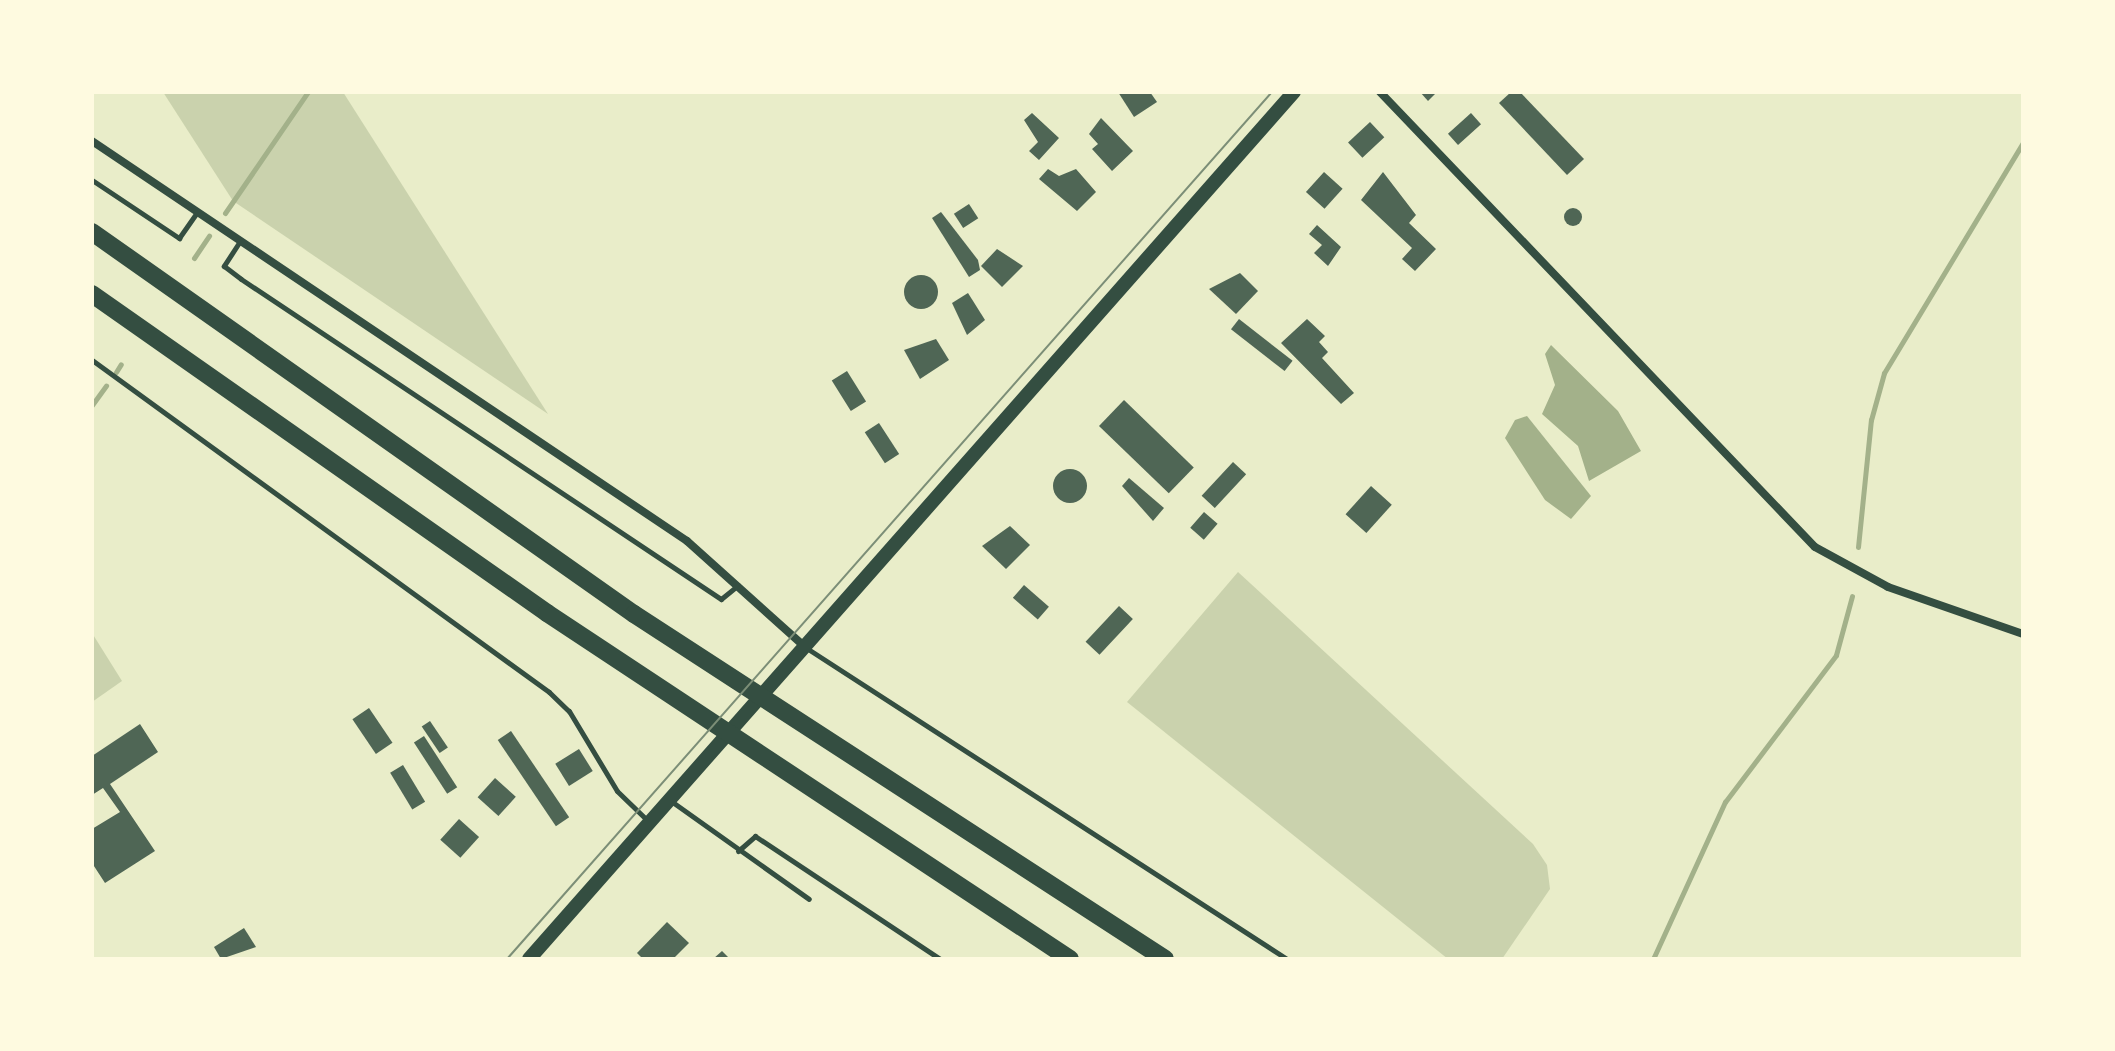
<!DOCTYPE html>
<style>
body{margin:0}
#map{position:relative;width:2115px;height:1051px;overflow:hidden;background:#e9edc9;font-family:Helvetica,sans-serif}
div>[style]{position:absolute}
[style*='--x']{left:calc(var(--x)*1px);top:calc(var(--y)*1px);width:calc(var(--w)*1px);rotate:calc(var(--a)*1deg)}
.green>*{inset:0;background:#cad2ad}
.water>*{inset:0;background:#a3b18a}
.stream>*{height:5px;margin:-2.5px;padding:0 2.5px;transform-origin:2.5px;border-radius:2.5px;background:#a3b18a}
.building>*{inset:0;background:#4f6655;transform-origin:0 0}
.round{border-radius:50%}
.service>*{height:5px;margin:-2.5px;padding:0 2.5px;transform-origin:2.5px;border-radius:2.5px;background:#344e41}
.minor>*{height:8px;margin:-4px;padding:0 4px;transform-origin:4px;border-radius:4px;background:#344e41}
.secondary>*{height:14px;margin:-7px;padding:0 7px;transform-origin:7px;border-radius:7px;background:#344e41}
.motorway>*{height:18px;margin:-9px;padding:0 9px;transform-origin:9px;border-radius:9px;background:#344e41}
.tram>*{height:2px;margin:-1px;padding:0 1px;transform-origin:1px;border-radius:1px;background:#7c8e77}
span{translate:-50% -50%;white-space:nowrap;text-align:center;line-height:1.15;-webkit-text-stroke:7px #fefae0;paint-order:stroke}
.frame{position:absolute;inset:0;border:94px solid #fefae0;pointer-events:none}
</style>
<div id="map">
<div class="green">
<div style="clip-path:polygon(163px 92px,343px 92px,548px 414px,233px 201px)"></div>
<div style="clip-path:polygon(1238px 572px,1533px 844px,1547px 865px,1550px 889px,1502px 959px,1448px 959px,1127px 702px)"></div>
<div style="clip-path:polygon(92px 633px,122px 681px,92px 702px)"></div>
</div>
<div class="water">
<div style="clip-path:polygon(1551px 345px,1618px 411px,1641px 451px,1589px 481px,1578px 446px,1542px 414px,1555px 385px,1545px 354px)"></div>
<div style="clip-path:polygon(1527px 416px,1591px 496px,1571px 519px,1545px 500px,1505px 438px,1515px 420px)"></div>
</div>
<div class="stream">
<div style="--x:225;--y:213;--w:147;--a:-55.6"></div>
<div style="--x:194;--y:258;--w:27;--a:-56"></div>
<div style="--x:116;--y:372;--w:9;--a:-58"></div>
<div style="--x:92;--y:405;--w:24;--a:-54"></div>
<div style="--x:1858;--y:547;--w:128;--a:-84.2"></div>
<div style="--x:1871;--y:420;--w:49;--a:-74.5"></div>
<div style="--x:1884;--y:373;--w:269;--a:-58.9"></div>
<div style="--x:1653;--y:959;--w:173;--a:-65.4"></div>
<div style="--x:1725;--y:802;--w:184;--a:-52.9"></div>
<div style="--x:1836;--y:655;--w:61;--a:-74.8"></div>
</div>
<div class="building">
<div style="clip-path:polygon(1118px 92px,1150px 92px,1157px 102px,1134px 117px)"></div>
<div style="clip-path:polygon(1420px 92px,1437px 92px,1428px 101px)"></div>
<div style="clip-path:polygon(1511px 92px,1520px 92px,1584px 159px,1567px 175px,1499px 103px)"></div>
<div style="clip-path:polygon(1032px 113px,1059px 138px,1039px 160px,1029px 151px,1038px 142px,1024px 120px)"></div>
<div style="left:1471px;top:113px;width:15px;height:31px;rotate:48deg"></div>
<div style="clip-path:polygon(1101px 118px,1133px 151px,1112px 171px,1092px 149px,1098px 144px,1089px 134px)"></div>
<div style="left:1370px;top:122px;width:21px;height:30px;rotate:47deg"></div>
<div style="clip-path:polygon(1048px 169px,1059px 176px,1076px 169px,1096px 192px,1077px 211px,1039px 179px)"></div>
<div style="left:1324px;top:172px;width:25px;height:27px;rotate:42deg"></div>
<div style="clip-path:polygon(1383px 172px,1416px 215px,1409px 223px,1436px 249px,1415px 271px,1402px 259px,1412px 248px,1361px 200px)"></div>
<div style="left:969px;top:204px;width:17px;height:18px;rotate:57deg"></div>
<div class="round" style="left:1564px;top:208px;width:18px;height:18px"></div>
<div style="clip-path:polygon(941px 212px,978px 260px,980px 270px,969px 277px,932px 218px)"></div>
<div style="clip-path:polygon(1317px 225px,1341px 247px,1328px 266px,1314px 253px,1322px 245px,1309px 234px)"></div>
<div style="clip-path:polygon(997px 249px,1023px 266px,1002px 287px,981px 266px)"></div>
<div style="clip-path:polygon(1240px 273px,1258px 291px,1236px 314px,1209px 289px)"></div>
<div class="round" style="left:904px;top:275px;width:34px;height:34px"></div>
<div style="clip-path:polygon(968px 293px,985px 320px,967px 335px,952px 303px)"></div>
<div style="left:1239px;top:319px;width:68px;height:13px;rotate:38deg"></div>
<div style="clip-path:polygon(1307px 319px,1325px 336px,1319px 342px,1328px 352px,1322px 358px,1354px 393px,1341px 404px,1281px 343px)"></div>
<div style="clip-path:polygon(936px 339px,949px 360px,920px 379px,904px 350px)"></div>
<div style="left:847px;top:371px;width:36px;height:18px;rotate:58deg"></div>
<div style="left:1124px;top:400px;width:97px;height:36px;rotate:44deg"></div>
<div style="left:879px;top:423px;width:37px;height:17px;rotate:57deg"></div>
<div style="left:1233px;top:462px;width:18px;height:46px;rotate:43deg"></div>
<div class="round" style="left:1053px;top:469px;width:34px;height:34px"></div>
<div style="clip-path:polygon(1129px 478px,1164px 508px,1153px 521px,1122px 486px)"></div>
<div style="left:1371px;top:486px;width:28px;height:38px;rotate:42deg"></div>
<div style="left:1204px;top:512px;width:18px;height:21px;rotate:41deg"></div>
<div style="clip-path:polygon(1010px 526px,1030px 545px,1006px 569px,982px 546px)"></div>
<div style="left:1024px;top:585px;width:33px;height:17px;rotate:41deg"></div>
<div style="left:1119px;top:606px;width:19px;height:49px;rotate:43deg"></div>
<div style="left:369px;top:708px;width:42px;height:20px;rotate:56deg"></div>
<div style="left:430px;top:721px;width:32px;height:10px;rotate:56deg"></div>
<div style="clip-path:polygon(140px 724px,158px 752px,110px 784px,155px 851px,105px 883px,92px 863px,92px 829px,120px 812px,103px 788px,92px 795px,92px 756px)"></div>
<div style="left:511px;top:731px;width:104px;height:16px;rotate:56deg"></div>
<div style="left:424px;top:736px;width:61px;height:12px;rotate:57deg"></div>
<div style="left:579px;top:749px;width:26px;height:28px;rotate:58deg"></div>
<div style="left:403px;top:765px;width:43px;height:15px;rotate:59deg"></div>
<div style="left:495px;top:778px;width:28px;height:26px;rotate:42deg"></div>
<div style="left:459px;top:819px;width:27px;height:28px;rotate:42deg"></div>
<div style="clip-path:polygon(667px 922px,689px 943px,673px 959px,643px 959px,637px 953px)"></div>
<div style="clip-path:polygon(244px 928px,256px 947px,221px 959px,214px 947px)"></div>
<div style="clip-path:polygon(722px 951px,730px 959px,713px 959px)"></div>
</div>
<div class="service">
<div style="--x:92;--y:180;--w:105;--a:33.7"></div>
<div style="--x:179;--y:238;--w:32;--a:-55"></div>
<div style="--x:240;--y:241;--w:30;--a:123"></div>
<div style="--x:224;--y:266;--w:21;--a:37"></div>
<div style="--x:241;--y:279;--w:577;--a:33.69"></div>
<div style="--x:721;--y:599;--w:22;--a:-39"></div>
<div style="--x:92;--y:360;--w:565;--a:36"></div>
<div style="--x:549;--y:692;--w:28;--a:44"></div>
<div style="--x:569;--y:711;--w:93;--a:59"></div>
<div style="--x:617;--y:791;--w:45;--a:44.1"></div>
<div style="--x:808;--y:649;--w:571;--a:32.91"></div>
<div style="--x:671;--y:801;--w:169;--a:35.4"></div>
<div style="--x:738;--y:851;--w:23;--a:-41"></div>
<div style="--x:755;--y:836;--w:222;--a:33.6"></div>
</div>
<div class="minor">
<div style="--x:1380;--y:92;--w:629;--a:46.29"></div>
<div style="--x:1815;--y:547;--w:83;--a:28.7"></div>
<div style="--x:1888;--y:587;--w:143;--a:19.2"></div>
<div style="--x:92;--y:141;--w:717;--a:33.91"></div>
<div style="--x:687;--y:541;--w:159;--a:41.9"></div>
</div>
<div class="secondary">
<div style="--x:529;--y:959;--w:1156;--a:-48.58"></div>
</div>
<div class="motorway">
<div style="--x:92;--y:232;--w:663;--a:35.18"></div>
<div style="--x:634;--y:614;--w:633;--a:33.01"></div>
<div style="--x:92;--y:294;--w:556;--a:35.03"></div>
<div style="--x:547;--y:613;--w:627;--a:33.49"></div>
</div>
<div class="tram">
<div style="--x:507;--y:959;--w:1156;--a:-48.58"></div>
</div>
<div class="frame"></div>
</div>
